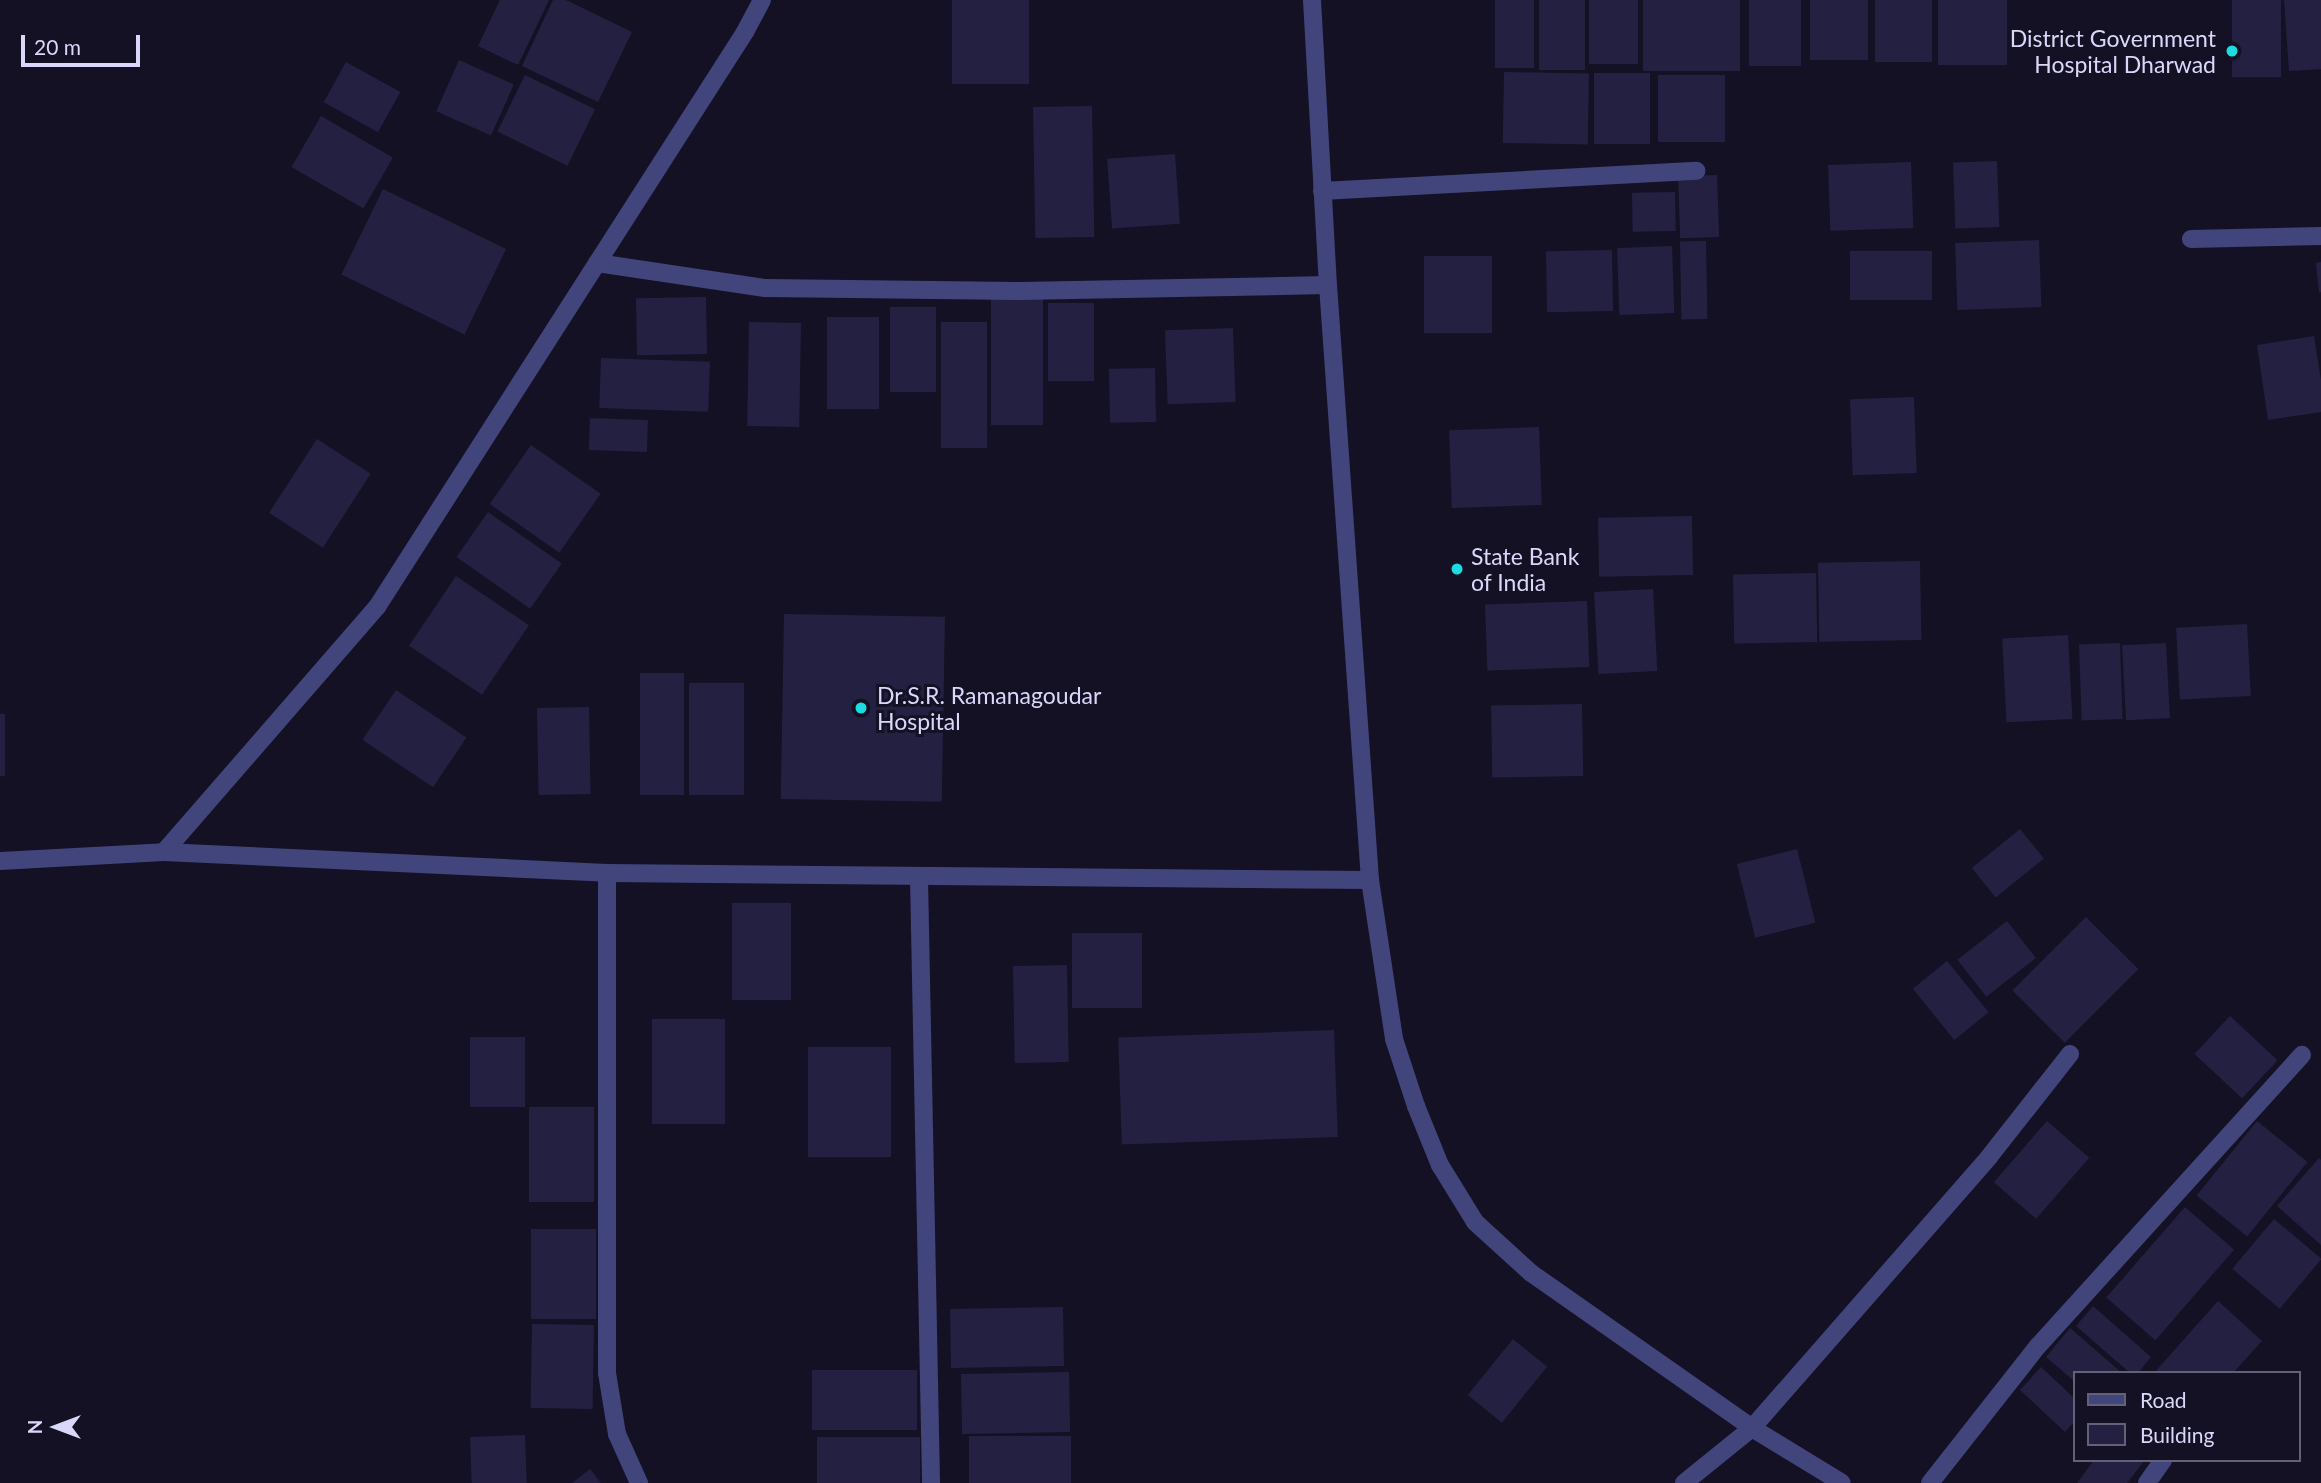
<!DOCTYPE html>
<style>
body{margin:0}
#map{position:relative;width:2321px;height:1483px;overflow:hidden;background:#131123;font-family:Lato,sans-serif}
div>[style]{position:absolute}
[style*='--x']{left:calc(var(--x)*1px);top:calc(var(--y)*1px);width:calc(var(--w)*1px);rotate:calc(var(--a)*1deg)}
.building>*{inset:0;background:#242042;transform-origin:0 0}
.minor>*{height:18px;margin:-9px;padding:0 9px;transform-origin:9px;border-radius:9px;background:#42447c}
.dots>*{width:19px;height:19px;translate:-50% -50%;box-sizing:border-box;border:4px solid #131123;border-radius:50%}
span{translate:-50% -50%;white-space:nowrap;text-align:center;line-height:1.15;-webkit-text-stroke:6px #131123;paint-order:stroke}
.poi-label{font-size:23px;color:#dad8fa}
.right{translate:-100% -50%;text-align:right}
.left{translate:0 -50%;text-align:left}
.legend{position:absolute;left:2073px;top:1371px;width:228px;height:91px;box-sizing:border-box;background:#131123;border:2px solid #636179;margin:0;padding:9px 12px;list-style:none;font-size:21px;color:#dad8fa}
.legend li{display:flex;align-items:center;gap:14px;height:35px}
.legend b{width:35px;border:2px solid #636179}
.north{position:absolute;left:21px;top:1392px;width:70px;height:70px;-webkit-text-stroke:5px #131123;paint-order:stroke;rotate:270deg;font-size:19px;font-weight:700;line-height:28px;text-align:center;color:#dad8fa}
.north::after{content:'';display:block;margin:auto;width:24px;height:32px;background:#dad8fa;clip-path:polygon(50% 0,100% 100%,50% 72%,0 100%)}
.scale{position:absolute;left:21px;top:35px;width:119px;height:32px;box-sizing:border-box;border:4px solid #dad8fa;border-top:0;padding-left:9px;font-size:21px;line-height:24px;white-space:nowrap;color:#dad8fa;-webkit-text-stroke:5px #131123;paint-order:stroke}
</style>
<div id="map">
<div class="building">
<div style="clip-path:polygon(500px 0,549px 0,518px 65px,478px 46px)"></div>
<div style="clip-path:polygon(553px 0,566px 0,632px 32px,598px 102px,522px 66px)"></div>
<div style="left:952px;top:0;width:77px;height:84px"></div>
<div style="left:1495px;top:0;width:39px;height:68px"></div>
<div style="left:1539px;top:0;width:46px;height:70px"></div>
<div style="left:1589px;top:0;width:49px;height:64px"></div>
<div style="left:1643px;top:0;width:97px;height:71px"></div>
<div style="left:1749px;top:0;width:52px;height:66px"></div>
<div style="left:1810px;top:0;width:58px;height:60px"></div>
<div style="left:1875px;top:0;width:57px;height:62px"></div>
<div style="left:1938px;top:0;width:69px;height:65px"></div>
<div style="left:2232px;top:0;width:49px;height:77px"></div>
<div style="clip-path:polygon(2284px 0,2321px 0,2321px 69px,2289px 71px)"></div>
<div style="left:459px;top:60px;width:60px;height:56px;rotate:24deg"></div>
<div style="left:346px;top:62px;width:62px;height:46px;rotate:29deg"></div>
<div style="left:1504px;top:72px;width:85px;height:71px;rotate:1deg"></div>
<div style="left:1594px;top:73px;width:56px;height:71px"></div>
<div style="left:525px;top:75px;width:78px;height:63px;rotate:26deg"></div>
<div style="left:1658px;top:75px;width:67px;height:67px"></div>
<div style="left:1092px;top:106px;width:131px;height:59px;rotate:89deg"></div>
<div style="left:321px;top:116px;width:83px;height:59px;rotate:30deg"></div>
<div style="left:1175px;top:154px;width:70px;height:68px;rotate:86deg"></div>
<div style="left:1997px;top:161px;width:66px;height:44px;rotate:88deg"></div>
<div style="left:1911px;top:162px;width:66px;height:83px;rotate:88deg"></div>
<div style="left:1717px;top:175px;width:62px;height:39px;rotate:88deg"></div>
<div style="left:383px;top:189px;width:137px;height:95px;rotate:26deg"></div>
<div style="left:1675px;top:192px;width:39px;height:43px;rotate:89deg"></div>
<div style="left:2039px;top:240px;width:67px;height:84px;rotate:88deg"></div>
<div style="left:1706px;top:241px;width:78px;height:26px;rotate:89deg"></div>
<div style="left:1672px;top:246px;width:67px;height:55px;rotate:88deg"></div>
<div style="left:1612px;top:250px;width:61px;height:66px;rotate:89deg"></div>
<div style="left:1932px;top:251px;width:49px;height:82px;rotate:90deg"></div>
<div style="left:1424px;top:256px;width:68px;height:77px"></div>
<div style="clip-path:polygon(2321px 262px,2321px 292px,2319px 293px,2316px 263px)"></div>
<div style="left:991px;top:295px;width:52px;height:130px"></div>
<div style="left:706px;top:297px;width:57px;height:70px;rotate:89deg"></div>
<div style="left:1094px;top:303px;width:78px;height:46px;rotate:90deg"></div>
<div style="left:890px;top:307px;width:46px;height:85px"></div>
<div style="left:827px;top:317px;width:52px;height:92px"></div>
<div style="left:749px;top:322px;width:52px;height:104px;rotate:1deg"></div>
<div style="left:941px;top:322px;width:46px;height:126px"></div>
<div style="left:1233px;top:328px;width:74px;height:68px;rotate:88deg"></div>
<div style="clip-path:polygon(2314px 336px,2321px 380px,2321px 412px,2268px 420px,2257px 345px)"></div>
<div style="left:601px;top:358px;width:109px;height:50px;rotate:2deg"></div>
<div style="left:1155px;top:368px;width:54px;height:46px;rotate:89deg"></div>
<div style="left:1914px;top:397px;width:76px;height:64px;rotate:88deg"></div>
<div style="left:590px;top:418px;width:58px;height:32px;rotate:2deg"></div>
<div style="left:1539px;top:427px;width:78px;height:90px;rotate:88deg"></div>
<div style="left:317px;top:439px;width:64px;height:88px;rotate:33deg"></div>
<div style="left:531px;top:445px;width:85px;height:72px;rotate:35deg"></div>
<div style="left:488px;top:512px;width:90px;height:55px;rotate:35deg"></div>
<div style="left:1692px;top:516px;width:59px;height:94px;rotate:89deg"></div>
<div style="left:1920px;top:561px;width:79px;height:102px;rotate:89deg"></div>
<div style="left:1816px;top:573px;width:69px;height:83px;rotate:89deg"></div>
<div style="left:456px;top:576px;width:88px;height:84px;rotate:34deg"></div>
<div style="left:1653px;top:589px;width:82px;height:59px;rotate:87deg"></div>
<div style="left:1587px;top:601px;width:66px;height:102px;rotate:88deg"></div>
<div style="left:784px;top:614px;width:161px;height:185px;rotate:1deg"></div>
<div style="left:2247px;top:624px;width:72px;height:71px;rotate:87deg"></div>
<div style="left:2068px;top:635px;width:84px;height:66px;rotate:87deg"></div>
<div style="left:2120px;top:643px;width:76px;height:41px;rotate:88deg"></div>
<div style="left:2166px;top:643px;width:75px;height:44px;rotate:87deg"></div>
<div style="left:684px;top:673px;width:122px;height:44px;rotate:90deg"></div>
<div style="left:689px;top:683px;width:55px;height:112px"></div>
<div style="left:396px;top:690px;width:85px;height:60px;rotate:34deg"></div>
<div style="left:1582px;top:704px;width:72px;height:91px;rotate:89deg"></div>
<div style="left:589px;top:707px;width:87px;height:52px;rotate:89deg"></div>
<div style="left:0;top:714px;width:5px;height:62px"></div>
<div style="left:2020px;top:829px;width:38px;height:62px;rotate:51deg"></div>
<div style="left:1797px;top:849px;width:76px;height:62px;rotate:76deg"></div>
<div style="left:732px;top:903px;width:59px;height:97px"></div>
<div style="left:2086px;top:917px;width:74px;height:104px;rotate:45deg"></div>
<div style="left:2007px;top:921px;width:47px;height:63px;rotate:52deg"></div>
<div style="left:1072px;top:933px;width:70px;height:75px"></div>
<div style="left:1947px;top:961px;width:66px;height:44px;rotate:51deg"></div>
<div style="left:1067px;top:965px;width:97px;height:54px;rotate:89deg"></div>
<div style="left:2230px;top:1016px;width:65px;height:52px;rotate:43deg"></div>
<div style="left:725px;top:1019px;width:105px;height:73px;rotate:90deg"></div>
<div style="left:1334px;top:1030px;width:107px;height:216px;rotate:88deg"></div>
<div style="left:470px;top:1037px;width:55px;height:70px"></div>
<div style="left:808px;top:1047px;width:83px;height:110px"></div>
<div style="left:529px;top:1107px;width:65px;height:95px"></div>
<div style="left:2047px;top:1121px;width:56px;height:81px;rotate:41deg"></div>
<div style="left:2257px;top:1121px;width:65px;height:96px;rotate:39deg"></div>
<div style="clip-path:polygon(2319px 1158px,2321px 1160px,2321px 1245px,2277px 1206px)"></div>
<div style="left:2185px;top:1207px;width:65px;height:120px;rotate:41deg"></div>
<div style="left:2274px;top:1219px;width:62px;height:65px;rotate:40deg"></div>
<div style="left:531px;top:1229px;width:65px;height:90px"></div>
<div style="clip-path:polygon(2218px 1301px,2262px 1341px,2233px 1373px,2154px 1373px)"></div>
<div style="clip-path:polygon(2093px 1306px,2151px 1357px,2138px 1373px,2130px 1373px,2076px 1326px)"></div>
<div style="left:1063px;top:1307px;width:59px;height:113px;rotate:89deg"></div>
<div style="left:532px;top:1324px;width:62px;height:84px;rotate:1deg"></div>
<div style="clip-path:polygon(2070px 1328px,2122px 1373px,2074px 1373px,2074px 1381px,2046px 1357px)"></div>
<div style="left:1513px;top:1339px;width:44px;height:72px;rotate:39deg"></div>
<div style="clip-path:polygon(2041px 1367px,2074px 1398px,2074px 1422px,2065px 1432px,2020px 1390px)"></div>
<div style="left:812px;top:1370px;width:105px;height:60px"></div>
<div style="left:1069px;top:1372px;width:60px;height:108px;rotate:89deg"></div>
<div style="left:525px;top:1435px;width:48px;height:55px;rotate:88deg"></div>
<div style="left:1071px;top:1436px;width:47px;height:102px;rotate:90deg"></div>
<div style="left:920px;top:1437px;width:46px;height:103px;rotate:90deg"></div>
<div style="clip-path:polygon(2094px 1460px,2145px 1460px,2127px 1483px,2077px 1483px)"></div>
<div style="clip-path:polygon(590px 1469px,601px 1483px,572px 1483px)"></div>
</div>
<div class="minor">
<div style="--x:1312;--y:0;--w:285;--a:86.8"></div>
<div style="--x:1328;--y:285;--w:596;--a:85.96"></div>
<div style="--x:1370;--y:880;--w:161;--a:81.4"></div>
<div style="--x:1394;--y:1039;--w:71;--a:71.8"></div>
<div style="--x:1416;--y:1106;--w:64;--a:67.9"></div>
<div style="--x:1440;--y:1165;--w:67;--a:58.4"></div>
<div style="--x:1475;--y:1222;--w:76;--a:42.3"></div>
<div style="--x:1531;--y:1273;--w:270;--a:35"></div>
<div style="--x:1752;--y:1428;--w:105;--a:31.4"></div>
<div style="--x:1322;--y:191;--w:375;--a:-3.1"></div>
<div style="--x:2191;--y:239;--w:130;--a:-1.3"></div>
<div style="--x:597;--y:263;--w:170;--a:8.5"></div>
<div style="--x:765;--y:288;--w:255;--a:0.7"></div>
<div style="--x:1020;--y:291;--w:308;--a:-1.1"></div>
<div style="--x:164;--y:852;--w:325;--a:-49"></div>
<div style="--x:377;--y:607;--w:683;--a:-57.38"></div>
<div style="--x:745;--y:32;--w:36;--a:-62"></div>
<div style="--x:0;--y:861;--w:164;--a:-3.1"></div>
<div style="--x:164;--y:852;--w:443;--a:2.7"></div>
<div style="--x:607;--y:873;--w:763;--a:0.53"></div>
<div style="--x:607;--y:873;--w:500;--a:90"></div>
<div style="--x:607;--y:1373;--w:62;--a:80.7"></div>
<div style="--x:617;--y:1434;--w:54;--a:65.8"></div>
<div style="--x:919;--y:878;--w:605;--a:88.86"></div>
<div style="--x:1684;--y:1483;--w:87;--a:-39"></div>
<div style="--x:1752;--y:1428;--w:360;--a:-48.8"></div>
<div style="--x:1989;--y:1157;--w:131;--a:-51.8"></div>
<div style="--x:1930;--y:1483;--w:174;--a:-51.8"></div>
<div style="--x:2038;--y:1346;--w:393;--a:-47.8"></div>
<div style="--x:2147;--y:1483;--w:28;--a:-55"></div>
</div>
<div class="dots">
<div style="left:2232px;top:51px;background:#1cdce2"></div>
<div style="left:1457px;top:569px;background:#1cdce2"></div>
<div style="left:861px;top:708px;background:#1cdce2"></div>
</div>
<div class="poi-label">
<span class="right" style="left:2216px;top:51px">District Government<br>Hospital Dharwad</span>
<span class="left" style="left:1471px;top:569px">State Bank<br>of India</span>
<span class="left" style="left:877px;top:708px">Dr.S.R. Ramanagoudar<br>Hospital</span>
</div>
<ul class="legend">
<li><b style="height:9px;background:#42447c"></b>Road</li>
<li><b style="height:19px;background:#242042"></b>Building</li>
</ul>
<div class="north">N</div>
<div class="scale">20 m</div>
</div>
